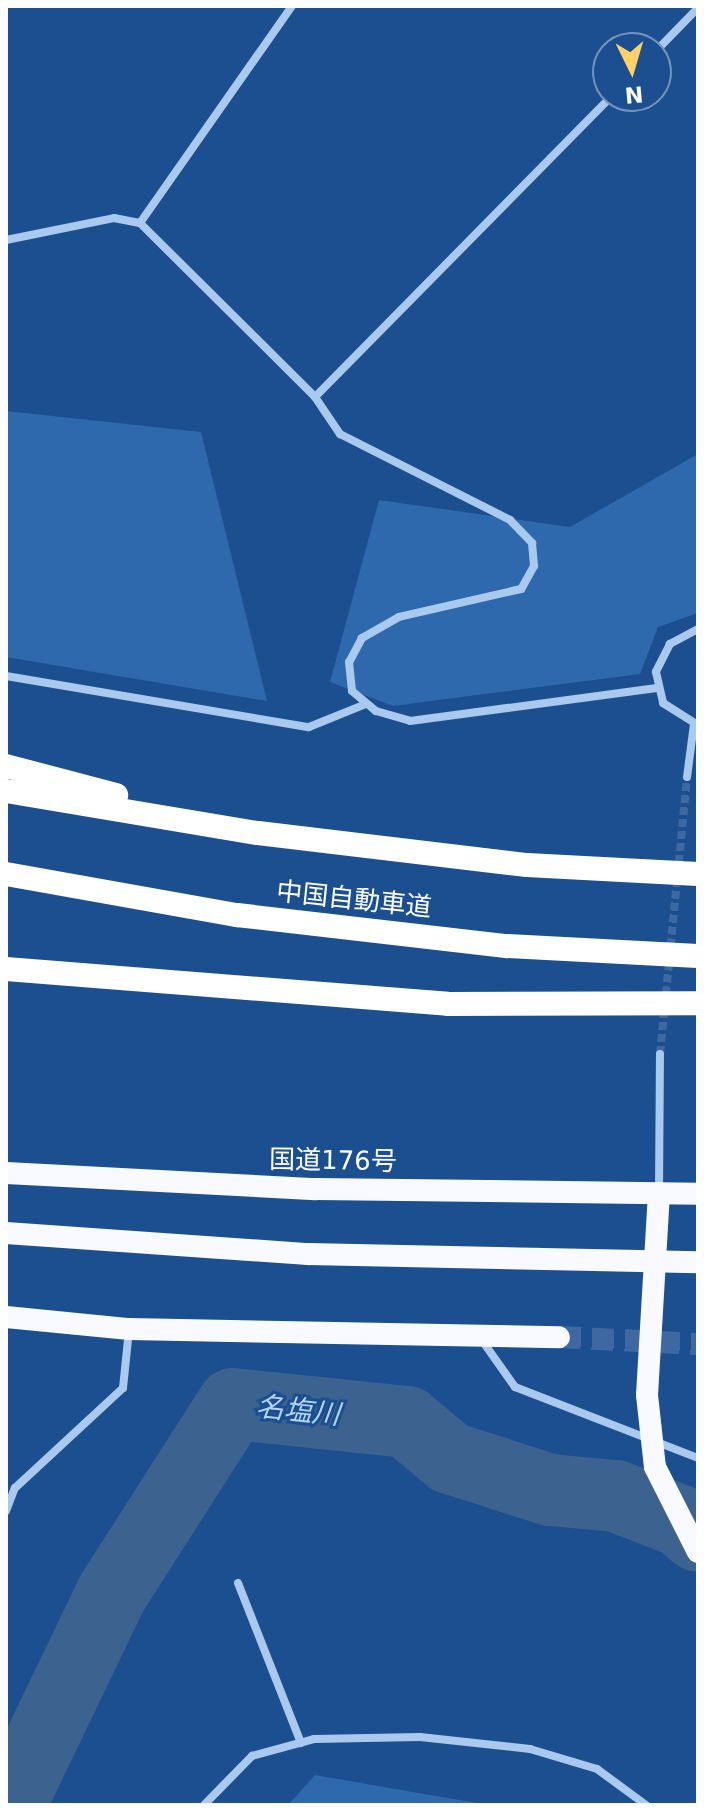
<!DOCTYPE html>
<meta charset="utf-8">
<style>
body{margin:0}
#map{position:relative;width:704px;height:1811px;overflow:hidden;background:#1b4f8f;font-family:"DejaVu Sans","Noto Sans JP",sans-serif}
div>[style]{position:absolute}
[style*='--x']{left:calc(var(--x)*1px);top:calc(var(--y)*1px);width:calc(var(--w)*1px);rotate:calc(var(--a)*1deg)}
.green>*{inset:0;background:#2e69ad}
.river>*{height:72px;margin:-36px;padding:0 36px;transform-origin:36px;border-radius:36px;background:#3c6290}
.minor-tunnel>*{height:8px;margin-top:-4px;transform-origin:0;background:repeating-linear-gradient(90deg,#3d69a0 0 8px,transparent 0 12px)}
.trunk-tunnel>*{height:22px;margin-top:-11px;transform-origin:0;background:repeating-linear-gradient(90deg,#3d69a0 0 22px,transparent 0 33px)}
.minor>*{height:8px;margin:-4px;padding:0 4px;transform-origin:4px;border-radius:4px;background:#a9c9ee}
.trunk>*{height:22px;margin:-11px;padding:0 11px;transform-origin:11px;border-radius:11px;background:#f8faff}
.motorway>*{height:24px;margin:-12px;padding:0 12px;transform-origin:12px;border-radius:12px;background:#fff}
.trunk-bridge>*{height:22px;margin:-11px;padding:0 11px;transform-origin:11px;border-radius:11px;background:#f8faff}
span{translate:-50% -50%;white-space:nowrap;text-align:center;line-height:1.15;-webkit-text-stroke:6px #1b4f8f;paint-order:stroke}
.street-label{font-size:26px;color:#fff}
.water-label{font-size:28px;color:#b5d3f5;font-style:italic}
.frame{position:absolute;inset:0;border:8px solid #fff;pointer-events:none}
.north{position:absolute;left:592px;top:32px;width:80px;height:80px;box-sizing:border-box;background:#1b4f8f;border:2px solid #7695bc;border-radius:50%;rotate:175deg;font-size:22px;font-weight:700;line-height:32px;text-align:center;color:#fff}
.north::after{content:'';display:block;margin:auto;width:28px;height:36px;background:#ffd166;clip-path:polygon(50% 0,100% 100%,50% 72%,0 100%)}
</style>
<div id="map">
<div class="green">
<div style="clip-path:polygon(6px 411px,201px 432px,267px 701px,6px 657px)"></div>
<div style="clip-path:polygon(698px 454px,698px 613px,658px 627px,640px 674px,393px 706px,330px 682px,379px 500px,570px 527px)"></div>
<div style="clip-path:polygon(315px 1775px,488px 1805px,288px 1805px)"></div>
</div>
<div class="river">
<div style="--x:10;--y:1805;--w:235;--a:-64.3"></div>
<div style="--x:112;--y:1593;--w:224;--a:-57.4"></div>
<div style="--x:233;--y:1404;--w:175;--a:5.9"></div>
<div style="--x:407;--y:1422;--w:56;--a:39.9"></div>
<div style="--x:450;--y:1458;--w:105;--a:17.7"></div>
<div style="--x:550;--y:1490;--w:66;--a:5.2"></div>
<div style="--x:616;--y:1496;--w:69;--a:21.3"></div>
<div style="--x:680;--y:1521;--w:23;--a:40"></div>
</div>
<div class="minor-tunnel">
<div style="--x:660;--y:1054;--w:278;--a:-84.4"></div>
</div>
<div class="trunk-tunnel">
<div style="--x:559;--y:1337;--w:139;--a:2.9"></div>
</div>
<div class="minor">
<div style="--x:656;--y:51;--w:60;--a:-45.7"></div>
<div style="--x:140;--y:223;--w:265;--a:-55"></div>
<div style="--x:6;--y:240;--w:110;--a:-11.5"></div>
<div style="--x:114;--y:218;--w:26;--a:11"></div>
<div style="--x:140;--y:223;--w:247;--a:44.8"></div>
<div style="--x:315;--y:397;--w:45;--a:56"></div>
<div style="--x:340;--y:434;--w:191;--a:26.8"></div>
<div style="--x:510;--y:520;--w:32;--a:46"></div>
<div style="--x:532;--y:543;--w:23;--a:85"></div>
<div style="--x:534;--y:566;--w:26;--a:119"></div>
<div style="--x:521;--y:589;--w:125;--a:167.1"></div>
<div style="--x:399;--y:617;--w:43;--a:150.4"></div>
<div style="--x:362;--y:638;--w:27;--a:118"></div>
<div style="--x:349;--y:662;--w:29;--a:84"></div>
<div style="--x:352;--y:691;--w:31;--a:40"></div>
<div style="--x:376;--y:711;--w:35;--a:16"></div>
<div style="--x:410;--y:721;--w:249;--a:-7.6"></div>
<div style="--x:315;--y:397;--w:423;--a:-45.4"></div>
<div style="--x:698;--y:629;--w:32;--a:152"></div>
<div style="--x:670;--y:644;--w:31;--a:117"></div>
<div style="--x:656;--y:672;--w:32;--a:77"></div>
<div style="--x:663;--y:703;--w:41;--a:32.2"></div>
<div style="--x:6;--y:676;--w:307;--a:9.6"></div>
<div style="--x:309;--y:727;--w:61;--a:-22"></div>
<div style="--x:687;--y:777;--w:53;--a:-82.5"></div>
<div style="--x:659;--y:1192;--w:138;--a:-89.6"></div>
<div style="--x:481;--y:1339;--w:59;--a:54.7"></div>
<div style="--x:515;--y:1387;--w:196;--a:21.2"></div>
<div style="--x:6;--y:1511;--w:25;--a:-69"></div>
<div style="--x:15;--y:1488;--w:147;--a:-42.8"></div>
<div style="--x:123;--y:1388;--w:58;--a:-84.1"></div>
<div style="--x:238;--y:1583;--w:172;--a:68.5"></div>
<div style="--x:204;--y:1805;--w:69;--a:-45.6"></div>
<div style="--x:252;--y:1756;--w:64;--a:-15.3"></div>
<div style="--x:314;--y:1739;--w:106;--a:-1.1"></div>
<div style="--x:420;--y:1737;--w:111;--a:6.2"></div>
<div style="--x:530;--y:1749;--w:70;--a:16.6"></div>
<div style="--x:597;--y:1769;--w:61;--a:36.3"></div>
</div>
<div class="trunk">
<div style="--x:6;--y:1173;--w:310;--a:3"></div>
<div style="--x:316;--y:1189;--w:382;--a:0.7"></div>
<div style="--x:6;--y:1233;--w:303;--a:4"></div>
<div style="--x:308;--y:1254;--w:390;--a:1.2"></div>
<div style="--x:6;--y:1317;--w:124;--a:5.6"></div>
<div style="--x:129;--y:1329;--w:430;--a:1.1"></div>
<div style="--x:647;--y:1395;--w:202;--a:-86.6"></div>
</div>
<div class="motorway">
<div style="--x:6;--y:766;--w:114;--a:14.8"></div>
<div style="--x:6;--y:791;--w:255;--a:9.5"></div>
<div style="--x:258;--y:833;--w:271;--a:6.8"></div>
<div style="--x:527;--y:865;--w:171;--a:3"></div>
<div style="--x:6;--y:874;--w:235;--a:10.1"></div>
<div style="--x:237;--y:915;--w:271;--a:6.6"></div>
<div style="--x:506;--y:946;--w:192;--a:3"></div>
<div style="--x:6;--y:969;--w:443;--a:4.5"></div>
<div style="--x:448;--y:1004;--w:250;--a:-0.2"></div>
</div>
<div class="trunk-bridge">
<div style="--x:647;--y:1395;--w:72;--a:83.7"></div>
<div style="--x:655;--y:1467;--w:95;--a:63.2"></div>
</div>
<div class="street-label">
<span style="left:354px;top:900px;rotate:6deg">中国自動車道</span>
<span style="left:333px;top:1161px;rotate:1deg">国道176号</span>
</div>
<div class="water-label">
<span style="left:298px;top:1411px;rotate:6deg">名塩川</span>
</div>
<div class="frame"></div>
<div class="north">N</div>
</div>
